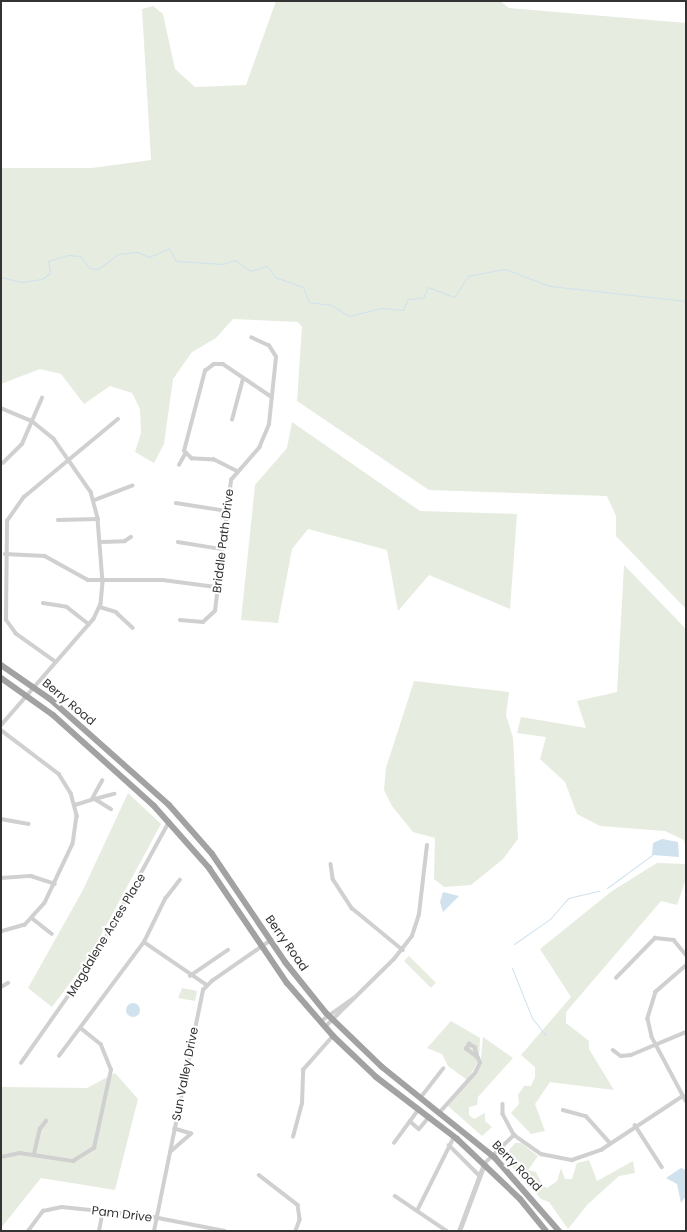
<!DOCTYPE html>
<style>
body{margin:0}
#map{position:relative;width:687px;height:1232px;overflow:hidden;background:#fff;font-family:Poppins,sans-serif}
div>[style]{position:absolute}
[style*='--x']{left:calc(var(--x)*1px);top:calc(var(--y)*1px);width:calc(var(--w)*1px);rotate:calc(var(--a)*1deg)}
.green>*{inset:0;background:#e6ecdf;transform-origin:0 0}
.water>*{inset:0;background:#cfe2ee}
.round{border-radius:50%}
.stream>*{height:1px;margin:-0.5px;padding:0 0.5px;transform-origin:0.5px;border-radius:0.5px;background:#cfe2ee}
.minor>*{height:3.5px;margin:-1.75px;padding:0 1.75px;transform-origin:1.75px;border-radius:1.75px;background:#d0d0d0}
.tertiary>*{height:4.5px;margin:-2.25px;padding:0 2.25px;transform-origin:2.25px;border-radius:2.25px;background:#d0d0d0}
.trunk>*{height:6px;margin:-3px;padding:0 3px;transform-origin:3px;border-radius:3px;background:#a2a2a2}
span{translate:-50% -50%;white-space:nowrap;text-align:center;line-height:1.15;-webkit-text-stroke:4px #fff;paint-order:stroke}
.street-label{font-size:12px;color:#333}
.frame{position:absolute;inset:0;border:2px solid #333;pointer-events:none}
</style>
<div id="map">
<div class="green">
<div style="clip-path:polygon(276px 1px,500px 1px,509px 8px,686px 23px,686px 609px,616px 536px,616px 516px,607px 496px,429px 490px,297px 401px,302px 327px,298px 322px,233px 319px,216px 338px,192px 352px,173px 379px,164px 444px,154px 463px,135px 452px,141px 433px,140px 409px,132px 393px,110px 386px,84px 404px,61px 374px,40px 369px,1px 384px,1px 168px,92px 168px,151px 160px,142px 9px,153px 6px,163px 14px,175px 69px,195px 87px,246px 85px)"></div>
<div style="clip-path:polygon(292px 422px,420px 511px,517px 514px,510px 609px,429px 575px,398px 611px,387px 550px,308px 529px,292px 549px,278px 623px,241px 620px,255px 485px,287px 448px)"></div>
<div style="clip-path:polygon(624px 565px,686px 629px,686px 850px,684px 840px,665px 831px,600px 826px,577px 814px,565px 782px,540px 759px,546px 737px,517px 733px,521px 717px,586px 728px,577px 701px,617px 692px)"></div>
<div style="clip-path:polygon(414px 681px,509px 692px,506px 715px,513px 738px,518px 839px,503px 859px,471px 885px,444px 887px,434px 879px,435px 838px,413px 832px,392px 806px,384px 790px,386px 768px)"></div>
<div style="clip-path:polygon(128px 793px,161px 824px,88px 959px,52px 1007px,28px 988px,83px 890px)"></div>
<div style="clip-path:polygon(657px 863px,686px 864px,686px 879px,677px 905px,661px 901px,566px 1012px,566px 1023px,589px 1041px,589px 1049px,614px 1090px,550px 1082px,535px 1104px,545px 1131px,531px 1134px,511px 1113px,519px 1104px,518px 1095px,524px 1086px,531px 1086px,535px 1077px,535px 1067px,521px 1055px,571px 997px,540px 949px,612px 891px)"></div>
<div style="left:409px;top:956px;width:38px;height:7px;rotate:45deg"></div>
<div style="clip-path:polygon(182px 988px,197px 991px,195px 1001px,178px 998px)"></div>
<div style="clip-path:polygon(451px 1021px,480px 1038px,479px 1061px,467px 1080px,448px 1066px,442px 1054px,427px 1048px)"></div>
<div style="clip-path:polygon(483px 1037px,513px 1058px,478px 1097px,477px 1105px,469px 1107px,469px 1115px,474px 1119px,485px 1113px,485px 1121px,492px 1127px,482px 1136px,448px 1106px,480px 1067px)"></div>
<div style="clip-path:polygon(115px 1073px,138px 1099px,115px 1190px,41px 1178px,1px 1228px,1px 1087px,87px 1088px)"></div>
<div style="clip-path:polygon(515px 1143px,521px 1143px,538px 1156px,528px 1170px,536px 1172px,543px 1186px,547px 1188px,557px 1181px,561px 1168px,565px 1179px,572px 1179px,577px 1163px,589px 1160px,597px 1181px,633px 1161px,635px 1173px,619px 1176px,588px 1204px,568px 1229px,549px 1202px,541px 1199px,503px 1157px)"></div>
</div>
<div class="water">
<div style="clip-path:polygon(662px 839px,678px 842px,679px 857px,652px 855px,653px 843px)"></div>
<div style="clip-path:polygon(443px 892px,459px 896px,443px 912px,440px 902px)"></div>
<div class="round" style="left:126px;top:1003px;width:14px;height:14px"></div>
<div style="clip-path:polygon(681px 1168px,686px 1170px,686px 1196px,681px 1203px,677px 1184px,666px 1178px)"></div>
</div>
<div class="stream">
<div style="--x:1;--y:277;--w:21;--a:14"></div>
<div style="--x:21;--y:282;--w:21;--a:-8"></div>
<div style="--x:42;--y:279;--w:10;--a:-37"></div>
<div style="--x:50;--y:273;--w:12;--a:-99"></div>
<div style="--x:48;--y:261;--w:21;--a:-17"></div>
<div style="--x:68;--y:255;--w:12;--a:5"></div>
<div style="--x:80;--y:256;--w:15;--a:53"></div>
<div style="--x:89;--y:268;--w:9;--a:6"></div>
<div style="--x:98;--y:269;--w:25;--a:-37"></div>
<div style="--x:118;--y:254;--w:19;--a:-6"></div>
<div style="--x:137;--y:252;--w:13;--a:23"></div>
<div style="--x:149;--y:257;--w:22;--a:-24"></div>
<div style="--x:169;--y:248;--w:15;--a:62"></div>
<div style="--x:176;--y:261;--w:47;--a:3.7"></div>
<div style="--x:223;--y:264;--w:13;--a:-18"></div>
<div style="--x:235;--y:260;--w:19;--a:36"></div>
<div style="--x:250;--y:271;--w:18;--a:-16"></div>
<div style="--x:267;--y:266;--w:14;--a:54"></div>
<div style="--x:275;--y:277;--w:30;--a:20"></div>
<div style="--x:303;--y:287;--w:16;--a:68"></div>
<div style="--x:309;--y:302;--w:22;--a:8"></div>
<div style="--x:331;--y:305;--w:21;--a:31"></div>
<div style="--x:349;--y:316;--w:33;--a:-14"></div>
<div style="--x:381;--y:308;--w:22;--a:5"></div>
<div style="--x:403;--y:310;--w:12;--a:-66"></div>
<div style="--x:408;--y:299;--w:15;--a:-4"></div>
<div style="--x:423;--y:298;--w:12;--a:-66"></div>
<div style="--x:428;--y:287;--w:28;--a:21"></div>
<div style="--x:454;--y:297;--w:25;--a:-56"></div>
<div style="--x:468;--y:276;--w:38;--a:-11"></div>
<div style="--x:505;--y:269;--w:48;--a:20.7"></div>
<div style="--x:550;--y:286;--w:137;--a:6.3"></div>
<div style="--x:607;--y:888;--w:56;--a:-36.3"></div>
<div style="--x:514;--y:944;--w:44;--a:-34.8"></div>
<div style="--x:550;--y:919;--w:28;--a:-49"></div>
<div style="--x:568;--y:898;--w:32;--a:-13"></div>
<div style="--x:512;--y:968;--w:54;--a:68.2"></div>
<div style="--x:532;--y:1018;--w:22;--a:51"></div>
</div>
<div class="minor">
<div style="--x:1;--y:408;--w:34;--a:23"></div>
<div style="--x:32;--y:421;--w:28;--a:39"></div>
<div style="--x:54;--y:439;--w:65;--a:55.1"></div>
<div style="--x:91;--y:492;--w:28;--a:75"></div>
<div style="--x:98;--y:519;--w:63;--a:85.5"></div>
<div style="--x:103;--y:582;--w:22;--a:95"></div>
<div style="--x:101;--y:604;--w:17;--a:115"></div>
<div style="--x:94;--y:619;--w:142;--a:131"></div>
<div style="--x:232;--y:420;--w:42;--a:-75"></div>
<div style="--x:3;--y:463;--w:27;--a:-45"></div>
<div style="--x:22;--y:444;--w:50;--a:-66.5"></div>
<div style="--x:179;--y:465;--w:13;--a:-61"></div>
<div style="--x:236;--y:471;--w:25;--a:-153"></div>
<div style="--x:214;--y:460;--w:22;--a:-177"></div>
<div style="--x:192;--y:459;--w:11;--a:-135"></div>
<div style="--x:184;--y:451;--w:83;--a:-75.3"></div>
<div style="--x:205;--y:371;--w:11;--a:-38"></div>
<div style="--x:214;--y:364;--w:9;--a:0"></div>
<div style="--x:223;--y:364;--w:59;--a:34"></div>
<div style="--x:95;--y:500;--w:40;--a:-21"></div>
<div style="--x:176;--y:503;--w:52;--a:8.9"></div>
<div style="--x:58;--y:520;--w:40;--a:-1.4"></div>
<div style="--x:101;--y:542;--w:24;--a:-2"></div>
<div style="--x:125;--y:541;--w:7;--a:-34"></div>
<div style="--x:178;--y:542;--w:44;--a:9.2"></div>
<div style="--x:5;--y:554;--w:40;--a:2.9"></div>
<div style="--x:45;--y:556;--w:49;--a:29.2"></div>
<div style="--x:88;--y:580;--w:75;--a:0"></div>
<div style="--x:163;--y:580;--w:53;--a:7.5"></div>
<div style="--x:43;--y:603;--w:24;--a:9"></div>
<div style="--x:67;--y:607;--w:28;--a:38"></div>
<div style="--x:100;--y:607;--w:17;--a:17"></div>
<div style="--x:116;--y:612;--w:23;--a:43"></div>
<div style="--x:180;--y:620;--w:23;--a:5"></div>
<div style="--x:203;--y:622;--w:16;--a:-43"></div>
<div style="--x:215;--y:611;--w:132;--a:-83"></div>
<div style="--x:231;--y:480;--w:43;--a:-48.8"></div>
<div style="--x:259;--y:448;--w:26;--a:-67"></div>
<div style="--x:269;--y:424;--w:67;--a:-84"></div>
<div style="--x:276;--y:357;--w:13;--a:-122"></div>
<div style="--x:269;--y:346;--w:19;--a:-155"></div>
<div style="--x:54;--y:661;--w:47;--a:-144.6"></div>
<div style="--x:16;--y:634;--w:17;--a:-126"></div>
<div style="--x:6;--y:620;--w:99;--a:-89.4"></div>
<div style="--x:7;--y:521;--w:29;--a:-55"></div>
<div style="--x:24;--y:497;--w:122;--a:-39.7"></div>
<div style="--x:1;--y:730;--w:73;--a:37.2"></div>
<div style="--x:59;--y:774;--w:22;--a:58"></div>
<div style="--x:71;--y:793;--w:24;--a:75"></div>
<div style="--x:77;--y:816;--w:28;--a:98"></div>
<div style="--x:73;--y:844;--w:65;--a:115.4"></div>
<div style="--x:45;--y:903;--w:30;--a:132"></div>
<div style="--x:25;--y:925;--w:25;--a:164"></div>
<div style="--x:92;--y:799;--w:21;--a:-61"></div>
<div style="--x:95;--y:799;--w:20;--a:-15"></div>
<div style="--x:75;--y:805;--w:21;--a:-17"></div>
<div style="--x:95;--y:799;--w:19;--a:32"></div>
<div style="--x:1;--y:819;--w:28;--a:10"></div>
<div style="--x:331;--y:864;--w:15;--a:82"></div>
<div style="--x:333;--y:879;--w:35;--a:57"></div>
<div style="--x:352;--y:908;--w:66;--a:39.5"></div>
<div style="--x:1;--y:878;--w:30;--a:-4"></div>
<div style="--x:31;--y:876;--w:25;--a:18"></div>
<div style="--x:33;--y:919;--w:24;--a:38"></div>
<div style="--x:144;--y:942;--w:76;--a:34.3"></div>
<div style="--x:686;--y:966;--w:40;--a:139"></div>
<div style="--x:656;--y:992;--w:28;--a:107"></div>
<div style="--x:648;--y:1019;--w:18;--a:77"></div>
<div style="--x:652;--y:1037;--w:72;--a:62"></div>
<div style="--x:190;--y:976;--w:46;--a:-34.4"></div>
<div style="--x:616;--y:978;--w:56;--a:-45.7"></div>
<div style="--x:655;--y:938;--w:19;--a:6"></div>
<div style="--x:674;--y:940;--w:19;--a:51"></div>
<div style="--x:1;--y:987;--w:8;--a:-30"></div>
<div style="--x:320;--y:1022;--w:42;--a:-35.2"></div>
<div style="--x:325;--y:1027;--w:97;--a:-44.6"></div>
<div style="--x:394;--y:959;--w:29;--a:-52"></div>
<div style="--x:412;--y:936;--w:23;--a:-72"></div>
<div style="--x:419;--y:914;--w:69;--a:-83.4"></div>
<div style="--x:469;--y:1044;--w:7;--a:27"></div>
<div style="--x:475;--y:1047;--w:11;--a:75"></div>
<div style="--x:478;--y:1058;--w:15;--a:-143"></div>
<div style="--x:466;--y:1049;--w:6;--a:-59"></div>
<div style="--x:613;--y:1050;--w:10;--a:37"></div>
<div style="--x:621;--y:1056;--w:10;--a:-6"></div>
<div style="--x:631;--y:1055;--w:60;--a:-22.7"></div>
<div style="--x:59;--y:1056;--w:142;--a:-53.3"></div>
<div style="--x:144;--y:942;--w:48;--a:-64"></div>
<div style="--x:165;--y:899;--w:24;--a:-52"></div>
<div style="--x:21;--y:1063;--w:123;--a:-54.9"></div>
<div style="--x:92;--y:962;--w:160;--a:-61.2"></div>
<div style="--x:421;--y:1097;--w:36;--a:-52"></div>
<div style="--x:503;--y:1104;--w:10;--a:90"></div>
<div style="--x:503;--y:1114;--w:24;--a:62"></div>
<div style="--x:514;--y:1135;--w:33;--a:35"></div>
<div style="--x:541;--y:1154;--w:32;--a:11"></div>
<div style="--x:572;--y:1160;--w:31;--a:-19"></div>
<div style="--x:601;--y:1150;--w:98;--a:-33.4"></div>
<div style="--x:563;--y:1110;--w:24;--a:15"></div>
<div style="--x:586;--y:1116;--w:36;--a:48"></div>
<div style="--x:440;--y:1112;--w:52;--a:-48.1"></div>
<div style="--x:475;--y:1073;--w:11;--a:-63"></div>
<div style="--x:480;--y:1063;--w:5;--a:-112"></div>
<div style="--x:410;--y:1121;--w:12;--a:42"></div>
<div style="--x:419;--y:1129;--w:16;--a:-50"></div>
<div style="--x:635;--y:1125;--w:50;--a:57.3"></div>
<div style="--x:293;--y:1137;--w:34;--a:-75"></div>
<div style="--x:302;--y:1104;--w:34;--a:-88"></div>
<div style="--x:303;--y:1070;--w:45;--a:-48.6"></div>
<div style="--x:394;--y:1143;--w:42;--a:-53.7"></div>
<div style="--x:449;--y:1145;--w:42;--a:45"></div>
<div style="--x:170;--y:1152;--w:28;--a:-41"></div>
<div style="--x:191;--y:1134;--w:17;--a:-163"></div>
<div style="--x:34;--y:1154;--w:26;--a:-77"></div>
<div style="--x:40;--y:1129;--w:10;--a:-53"></div>
<div style="--x:1;--y:1157;--w:19;--a:-12"></div>
<div style="--x:20;--y:1153;--w:54;--a:8.6"></div>
<div style="--x:73;--y:1161;--w:25;--a:-32"></div>
<div style="--x:94;--y:1148;--w:80;--a:-77.7"></div>
<div style="--x:111;--y:1070;--w:27;--a:-112"></div>
<div style="--x:101;--y:1045;--w:26;--a:-141"></div>
<div style="--x:484;--y:1164;--w:42;--a:-44"></div>
<div style="--x:259;--y:1175;--w:49;--a:37.6"></div>
<div style="--x:298;--y:1205;--w:15;--a:82"></div>
<div style="--x:300;--y:1220;--w:12;--a:110"></div>
<div style="--x:395;--y:1196;--w:63;--a:33.9"></div>
<div style="--x:418;--y:1209;--w:80;--a:-63.4"></div>
<div style="--x:28;--y:1231;--w:25;--a:-53"></div>
<div style="--x:43;--y:1211;--w:19;--a:-12"></div>
<div style="--x:62;--y:1207;--w:86;--a:6"></div>
<div style="--x:148;--y:1216;--w:78;--a:11"></div>
<div style="--x:99;--y:1231;--w:20;--a:-79"></div>
<div style="--x:154;--y:1231;--w:246;--a:-78.5"></div>
<div style="--x:203;--y:990;--w:13;--a:-45"></div>
<div style="--x:212;--y:981;--w:72;--a:-34.8"></div>
</div>
<div class="tertiary">
<div style="--x:459;--y:1231;--w:72;--a:-69.5"></div>
</div>
<div class="trunk">
<div style="--x:1;--y:665;--w:60;--a:34.8"></div>
<div style="--x:50;--y:699;--w:159;--a:41.7"></div>
<div style="--x:169;--y:805;--w:65;--a:48.7"></div>
<div style="--x:212;--y:854;--w:130;--a:55.9"></div>
<div style="--x:285;--y:962;--w:65;--a:51.2"></div>
<div style="--x:326;--y:1013;--w:78;--a:44"></div>
<div style="--x:382;--y:1067;--w:145;--a:38.8"></div>
<div style="--x:495;--y:1158;--w:97;--a:48.8"></div>
<div style="--x:1;--y:678;--w:64;--a:35.4"></div>
<div style="--x:53;--y:715;--w:136;--a:42"></div>
<div style="--x:154;--y:806;--w:83;--a:48.4"></div>
<div style="--x:209;--y:868;--w:139;--a:55.9"></div>
<div style="--x:287;--y:983;--w:70;--a:49"></div>
<div style="--x:333;--y:1036;--w:59;--a:43.6"></div>
<div style="--x:376;--y:1077;--w:102;--a:37.4"></div>
<div style="--x:457;--y:1139;--w:87;--a:43.6"></div>
<div style="--x:520;--y:1199;--w:41;--a:50.9"></div>
</div>
<div class="street-label">
<span style="left:223px;top:541px;rotate:-83deg">Briddle Path Drive</span>
<span style="left:69px;top:702px;rotate:40deg">Berry Road</span>
<span style="left:106px;top:935px;rotate:-59deg">Magdalene Acres Place</span>
<span style="left:287px;top:943px;rotate:55deg">Berry Road</span>
<span style="left:185px;top:1074px;rotate:-79deg">Sun Valley Drive</span>
<span style="left:517px;top:1166px;rotate:46deg">Berry Road</span>
<span style="left:122px;top:1214px;rotate:7deg">Pam Drive</span>
</div>
<div class="frame"></div>
</div>
